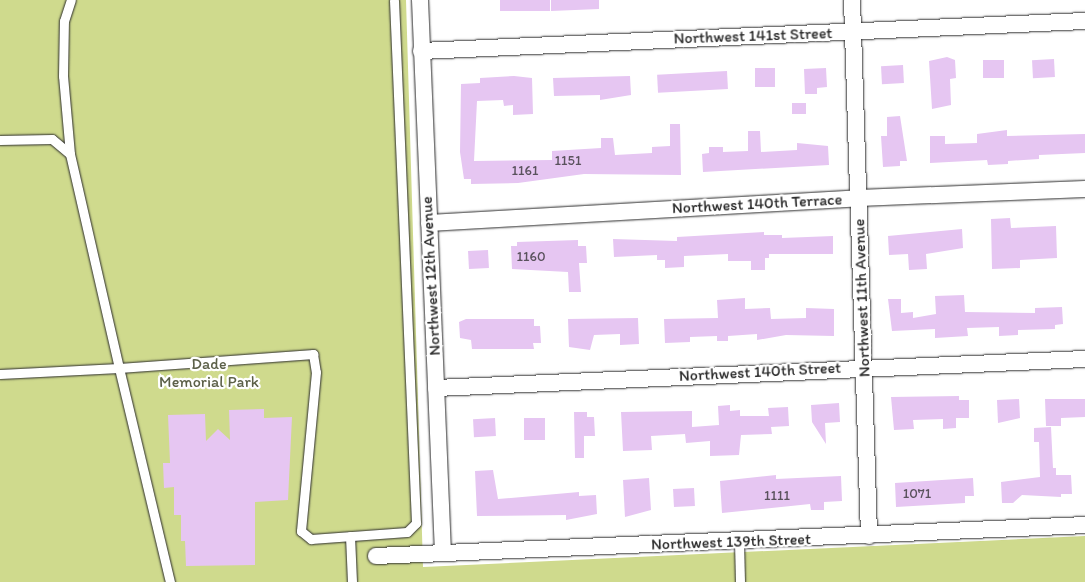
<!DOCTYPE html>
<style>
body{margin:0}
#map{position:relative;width:1085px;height:582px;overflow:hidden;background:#fff;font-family:Itim,sans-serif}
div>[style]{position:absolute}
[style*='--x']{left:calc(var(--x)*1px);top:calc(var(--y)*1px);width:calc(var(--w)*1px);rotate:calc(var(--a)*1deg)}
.green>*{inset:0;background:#cfda8d}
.building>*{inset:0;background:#e6c6f2;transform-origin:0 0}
.roads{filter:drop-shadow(0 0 1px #2b2b2b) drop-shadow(0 0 1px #2b2b2b)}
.lane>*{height:9px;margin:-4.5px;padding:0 4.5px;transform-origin:4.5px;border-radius:4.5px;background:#fff}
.street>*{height:16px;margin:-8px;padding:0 8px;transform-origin:8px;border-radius:8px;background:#fff}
span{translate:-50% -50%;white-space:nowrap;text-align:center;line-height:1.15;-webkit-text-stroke:4.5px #fff;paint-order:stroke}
.number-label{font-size:14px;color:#5a525d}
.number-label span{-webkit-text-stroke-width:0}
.street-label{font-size:16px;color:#2b2b2b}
.park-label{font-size:16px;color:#5c6048}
</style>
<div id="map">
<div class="green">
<div style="clip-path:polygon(0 0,406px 0,423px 567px,1085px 536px,1085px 582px,0 582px)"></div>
</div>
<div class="building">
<div style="left:500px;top:0;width:50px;height:11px"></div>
<div style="clip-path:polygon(551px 0,599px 0,599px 9px,551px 11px)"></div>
<div style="clip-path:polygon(947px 57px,955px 60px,956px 78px,950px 79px,951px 105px,932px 109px,929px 61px)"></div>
<div style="left:1054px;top:59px;width:18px;height:22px;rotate:87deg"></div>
<div style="left:983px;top:60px;width:21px;height:18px"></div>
<div style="left:903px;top:65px;width:18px;height:22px;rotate:87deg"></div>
<div style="left:755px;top:68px;width:20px;height:19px"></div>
<div style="clip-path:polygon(826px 68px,827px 87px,817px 88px,817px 94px,805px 94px,804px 69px)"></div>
<div style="left:727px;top:71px;width:18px;height:70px;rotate:87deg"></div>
<div style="clip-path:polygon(514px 76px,532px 78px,533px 114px,513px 115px,513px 105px,504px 106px,503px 100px,477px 101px,474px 161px,552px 160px,552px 151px,601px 148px,601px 138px,613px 138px,615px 155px,652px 153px,652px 147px,670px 146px,670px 124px,680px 124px,681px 175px,584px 174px,518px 183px,471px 184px,471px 179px,464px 179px,460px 152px,461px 84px,480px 83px,480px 78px)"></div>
<div style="clip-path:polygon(630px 76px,631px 95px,600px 100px,600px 95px,554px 96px,553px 78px)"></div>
<div style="left:792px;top:103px;width:14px;height:11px"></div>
<div style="clip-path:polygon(900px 116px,907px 161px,900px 161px,900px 166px,883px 167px,881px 136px,887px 136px,887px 117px)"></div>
<div style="clip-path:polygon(1007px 130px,1007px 136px,1085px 134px,1085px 153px,1039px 155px,1039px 159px,1008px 161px,1008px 164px,988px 165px,987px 160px,930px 163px,930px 136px,945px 136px,945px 144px,977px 143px,977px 134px)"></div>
<div style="clip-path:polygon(748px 131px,760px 131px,761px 152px,797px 150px,797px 143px,828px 146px,829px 165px,703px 172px,702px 154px,709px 153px,709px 147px,723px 147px,723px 152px,748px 151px)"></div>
<div style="clip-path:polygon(1010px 218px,1011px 228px,1056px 226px,1057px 258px,1020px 260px,1020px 268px,992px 269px,991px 219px)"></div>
<div style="clip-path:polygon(962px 229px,963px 248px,926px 254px,927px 269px,909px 270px,908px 254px,889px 255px,888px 236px)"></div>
<div style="clip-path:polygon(764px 232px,764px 235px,782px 235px,782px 238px,833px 236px,833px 254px,769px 254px,769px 258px,765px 258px,765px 270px,751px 270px,751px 261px,728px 261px,728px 254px,684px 256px,684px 267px,665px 268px,665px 260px,657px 260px,657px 255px,614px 257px,613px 239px,677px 241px,677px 237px)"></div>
<div style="clip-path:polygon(578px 240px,578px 246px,586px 246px,587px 263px,579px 263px,581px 292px,569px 292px,568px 272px,512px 269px,511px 246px,517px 246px,517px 242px)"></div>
<div style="left:488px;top:250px;width:18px;height:20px;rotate:87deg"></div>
<div style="clip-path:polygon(964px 295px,965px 312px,1035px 313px,1035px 308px,1062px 307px,1063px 324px,1055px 325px,1055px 329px,1018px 330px,1018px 335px,999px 336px,999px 327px,967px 328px,968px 336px,935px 338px,935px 329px,892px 331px,888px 299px,901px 299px,901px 313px,913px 312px,913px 318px,936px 314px,935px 296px)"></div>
<div style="clip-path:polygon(745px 298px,745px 309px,770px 308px,771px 319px,806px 318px,806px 308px,834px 309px,834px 336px,786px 335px,757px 340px,757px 334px,728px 336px,728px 341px,717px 341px,717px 336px,690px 337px,690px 342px,665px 343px,664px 319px,718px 318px,717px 300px)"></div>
<div style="clip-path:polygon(638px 318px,639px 344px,620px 345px,620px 334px,594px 335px,590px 350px,569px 347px,568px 319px)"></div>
<div style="clip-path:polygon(466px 319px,534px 319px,534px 326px,540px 326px,541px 343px,533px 343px,534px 349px,472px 349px,471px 340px,460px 338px,459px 322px)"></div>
<div style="clip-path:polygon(959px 396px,959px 400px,969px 400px,969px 418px,956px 418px,956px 428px,943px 429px,943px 419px,913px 420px,914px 429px,894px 430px,891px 397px)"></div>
<div style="clip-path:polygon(1019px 399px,1020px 418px,998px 423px,997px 400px)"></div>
<div style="clip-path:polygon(1045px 399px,1085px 399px,1085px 417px,1061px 418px,1061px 426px,1046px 426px)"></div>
<div style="clip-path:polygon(839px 403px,840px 422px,825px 423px,826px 444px,812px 422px,811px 405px)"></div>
<div style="clip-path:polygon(730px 405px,730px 411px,740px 410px,740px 416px,769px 416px,768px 408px,788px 407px,789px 426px,771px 427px,772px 434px,741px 435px,739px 455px,710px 456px,710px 441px,686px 443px,685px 434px,651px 436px,652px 450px,623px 451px,621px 412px,692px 411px,692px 427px,719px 425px,718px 406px)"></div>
<div style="clip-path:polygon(264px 409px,264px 418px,292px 417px,288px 500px,255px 502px,255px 565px,186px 566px,185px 541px,181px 541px,181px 515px,174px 515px,174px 487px,164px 488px,163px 463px,170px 463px,168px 415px,205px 414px,206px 441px,218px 429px,230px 440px,229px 410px)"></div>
<div style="clip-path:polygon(574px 412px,587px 412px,587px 417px,594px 417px,595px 436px,584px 436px,584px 458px,575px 458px)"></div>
<div style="left:495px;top:418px;width:18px;height:22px;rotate:87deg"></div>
<div style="left:545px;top:418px;width:22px;height:21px;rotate:90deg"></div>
<div style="clip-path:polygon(1051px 427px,1053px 468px,1056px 468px,1056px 475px,1071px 475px,1072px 494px,1061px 494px,1061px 497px,1022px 495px,1013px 503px,1002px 503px,1001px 482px,1040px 477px,1039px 442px,1034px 442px,1034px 428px)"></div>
<div style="clip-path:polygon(493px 470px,498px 499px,579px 492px,579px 496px,596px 495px,597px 514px,566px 520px,566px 515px,477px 516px,475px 471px)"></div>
<div style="clip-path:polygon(776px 475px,776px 479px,841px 476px,842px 501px,824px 502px,824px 510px,811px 510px,810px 504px,722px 513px,720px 481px)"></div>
<div style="clip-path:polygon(649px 478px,651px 510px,625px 517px,623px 480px)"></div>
<div style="clip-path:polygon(973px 478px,974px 496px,965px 496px,965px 503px,896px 507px,895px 483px)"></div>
<div style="left:694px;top:488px;width:18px;height:21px;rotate:87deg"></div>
</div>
<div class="roads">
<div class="lane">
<div style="--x:0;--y:140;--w:52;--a:-1.1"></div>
<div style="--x:52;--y:139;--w:23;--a:40"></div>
<div style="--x:70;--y:154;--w:220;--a:77.1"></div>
<div style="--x:119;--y:368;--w:195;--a:-4.1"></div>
<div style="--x:313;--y:354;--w:18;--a:81"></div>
<div style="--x:316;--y:372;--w:160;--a:95.4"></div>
<div style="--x:301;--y:531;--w:13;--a:39"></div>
<div style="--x:311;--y:539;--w:96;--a:-4.2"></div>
<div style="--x:407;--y:532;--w:13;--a:-45"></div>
<div style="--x:416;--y:523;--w:523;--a:-92.41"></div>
<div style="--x:70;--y:154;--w:78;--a:-95.1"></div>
<div style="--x:63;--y:76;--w:55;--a:-89"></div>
<div style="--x:64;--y:21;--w:22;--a:-72"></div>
<div style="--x:0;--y:374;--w:119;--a:-2.9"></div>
<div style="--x:119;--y:368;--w:220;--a:76.6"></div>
<div style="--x:350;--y:536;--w:46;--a:87.5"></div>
<div style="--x:739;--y:541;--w:41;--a:88.6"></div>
</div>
<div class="street">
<div style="--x:420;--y:0;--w:553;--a:87.62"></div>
<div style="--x:852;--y:0;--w:536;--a:88.18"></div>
<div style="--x:421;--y:51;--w:665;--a:-2.59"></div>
<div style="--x:429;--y:223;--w:431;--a:-3.3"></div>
<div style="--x:859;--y:198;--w:226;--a:-2.3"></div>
<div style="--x:436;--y:388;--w:650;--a:-2.56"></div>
<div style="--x:376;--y:556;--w:710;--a:-2.5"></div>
</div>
</div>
<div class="number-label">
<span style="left:568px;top:161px">1151</span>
<span style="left:525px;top:171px">1161</span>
<span style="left:531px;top:257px">1160</span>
<span style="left:917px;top:494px">1071</span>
<span style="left:777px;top:496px">1111</span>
</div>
<div class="street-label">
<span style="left:753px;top:36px;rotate:-2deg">Northwest 141st Street</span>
<span style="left:757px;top:204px;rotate:-3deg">Northwest 140th Terrace</span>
<span style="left:431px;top:276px;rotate:-93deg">Northwest 12th Avenue</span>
<span style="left:862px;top:298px;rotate:-92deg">Northwest 11th Avenue</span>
<span style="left:760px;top:372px;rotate:-3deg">Northwest 140th Street</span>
<span style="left:731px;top:542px;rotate:-2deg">Northwest 139th Street</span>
</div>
<div class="park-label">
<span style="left:209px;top:373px">Dade<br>Memorial Park</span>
</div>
</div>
